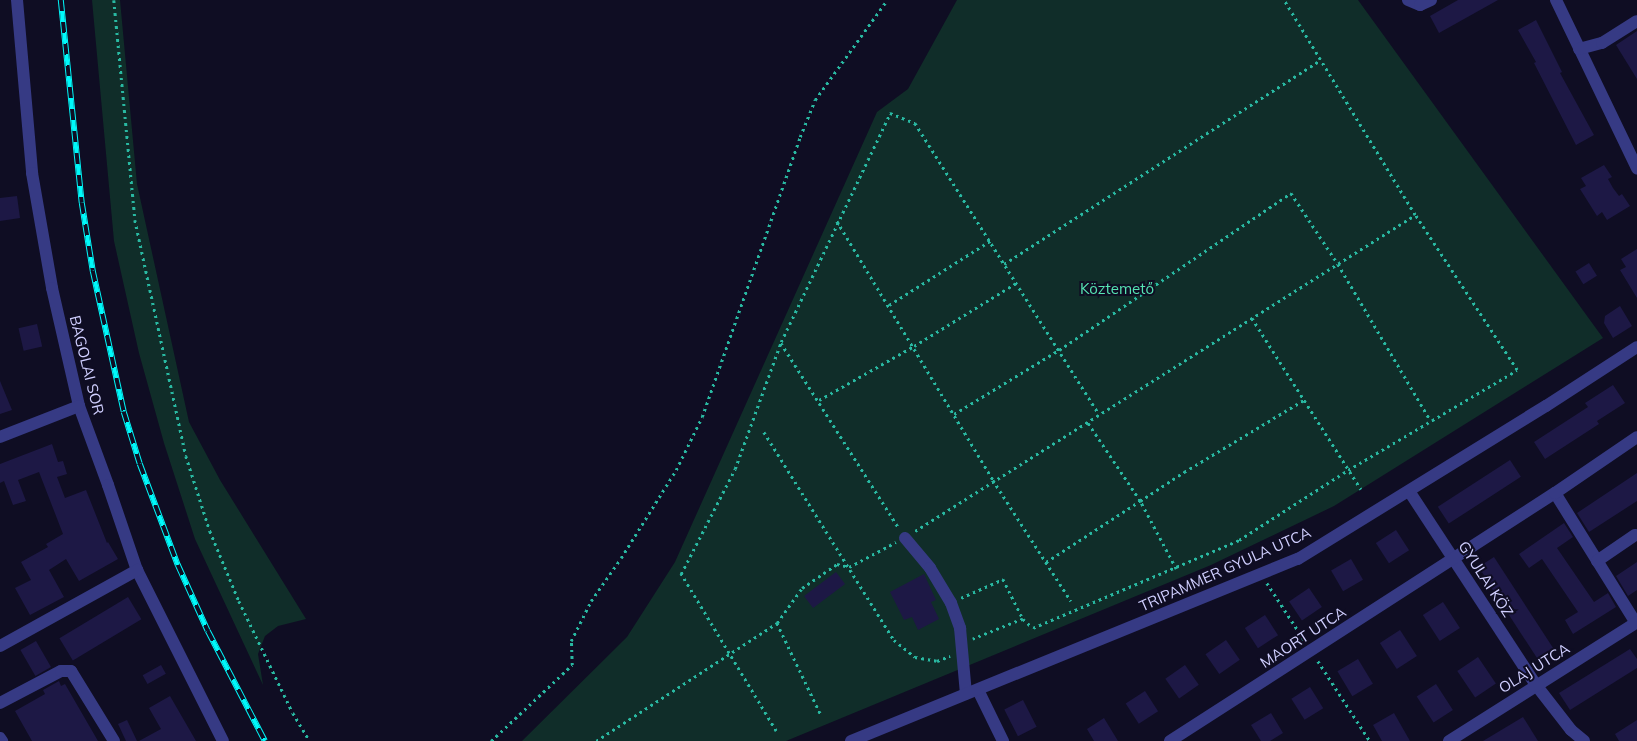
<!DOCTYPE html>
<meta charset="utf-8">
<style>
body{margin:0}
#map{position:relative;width:1637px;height:741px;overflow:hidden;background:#0f0d23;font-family:Mulish,sans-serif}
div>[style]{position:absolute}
.green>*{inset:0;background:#102d29}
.building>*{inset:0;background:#1d1845;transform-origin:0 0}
.path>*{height:2.5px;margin-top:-1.25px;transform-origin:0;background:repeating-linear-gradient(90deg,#29b9a2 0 2.5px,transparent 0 6.5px)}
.minor>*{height:12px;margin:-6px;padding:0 6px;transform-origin:6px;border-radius:6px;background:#363a84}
.rail>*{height:5.5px;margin-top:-2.75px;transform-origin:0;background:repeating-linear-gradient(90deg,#0f0d23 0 11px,#00f9fa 0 22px);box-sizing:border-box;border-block:1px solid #00f9fa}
span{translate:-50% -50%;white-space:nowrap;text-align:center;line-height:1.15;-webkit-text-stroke:4px #0f0d23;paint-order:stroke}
.park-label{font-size:15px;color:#56e4b3}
.street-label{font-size:15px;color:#d0cfff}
</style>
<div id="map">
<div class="green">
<div style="clip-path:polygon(92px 0,120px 0,137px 184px,189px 422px,220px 480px,306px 619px,278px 626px,265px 636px,258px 654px,263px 685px,195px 539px,164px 443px,139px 353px,114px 241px)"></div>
<div style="clip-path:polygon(957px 0,1358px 0,1603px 338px,1334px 506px,1211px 565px,786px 741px,522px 741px,627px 637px,675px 562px,877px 112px,908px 89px)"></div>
</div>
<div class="building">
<div style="clip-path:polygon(1458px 0,1498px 0,1439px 33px,1430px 16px)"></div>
<div style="clip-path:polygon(1536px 20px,1562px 72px,1560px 73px,1594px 135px,1576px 145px,1534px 63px,1536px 62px,1518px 30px)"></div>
<div style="clip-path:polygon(1637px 31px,1637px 79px,1616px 45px)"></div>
<div style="clip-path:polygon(1604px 165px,1612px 177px,1608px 179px,1613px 188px,1619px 196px,1622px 194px,1630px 206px,1607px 220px,1602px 212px,1597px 216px,1580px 189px,1586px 186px,1581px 178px)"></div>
<div style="clip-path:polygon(17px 196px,20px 218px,0 221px,0 198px)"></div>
<div style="clip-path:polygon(1637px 249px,1637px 298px,1620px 270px,1626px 267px,1621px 259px)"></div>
<div style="left:1589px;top:263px;width:15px;height:16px;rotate:58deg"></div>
<div style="clip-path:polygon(1620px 306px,1632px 326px,1613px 338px,1604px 323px,1605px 316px)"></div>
<div style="left:37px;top:324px;width:23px;height:19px;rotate:77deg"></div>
<div style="clip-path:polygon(0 381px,12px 410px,0 414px)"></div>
<div style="clip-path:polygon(1613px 385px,1625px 403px,1597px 421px,1599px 424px,1545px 459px,1534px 442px,1588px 407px,1585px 403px)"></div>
<div style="clip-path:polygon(52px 444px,58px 462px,63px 461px,67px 474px,57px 477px,65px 498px,86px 490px,107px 543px,108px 542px,118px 559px,79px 581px,66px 559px,49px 570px,64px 597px,30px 615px,15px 588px,31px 580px,21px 562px,48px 547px,46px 544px,63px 534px,39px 472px,18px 480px,26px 501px,13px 505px,4px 481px,0 483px,0 464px)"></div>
<div style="left:1510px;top:460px;width:20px;height:86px;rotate:57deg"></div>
<div style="clip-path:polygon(1637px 473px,1637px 501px,1589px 532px,1577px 513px)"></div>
<div style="clip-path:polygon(1564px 523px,1573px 537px,1557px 548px,1594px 602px,1608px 593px,1616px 607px,1573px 634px,1565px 620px,1578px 612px,1542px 559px,1529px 568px,1519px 554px)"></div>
<div style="left:1396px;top:530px;width:24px;height:24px;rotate:57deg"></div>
<div style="left:1494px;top:557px;width:113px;height:19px;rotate:57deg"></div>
<div style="left:1351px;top:559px;width:24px;height:23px;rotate:60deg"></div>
<div style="clip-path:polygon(1637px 562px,1637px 590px,1628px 596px,1616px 576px)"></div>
<div style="left:836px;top:572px;width:15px;height:40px;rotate:53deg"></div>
<div style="clip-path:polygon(924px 574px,936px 600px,931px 602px,939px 619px,918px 630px,912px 617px,904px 620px,890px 592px)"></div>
<div style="left:1309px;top:588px;width:23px;height:24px;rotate:56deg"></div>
<div style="left:128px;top:597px;width:26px;height:80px;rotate:59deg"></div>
<div style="left:1443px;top:602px;width:31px;height:24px;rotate:57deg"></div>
<div style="left:1265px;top:615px;width:24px;height:24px;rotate:57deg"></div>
<div style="left:1400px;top:630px;width:31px;height:24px;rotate:57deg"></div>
<div style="left:1226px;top:640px;width:24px;height:25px;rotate:55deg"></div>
<div style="left:36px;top:641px;width:30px;height:18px;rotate:60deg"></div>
<div style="clip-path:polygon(1630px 649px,1637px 659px,1637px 668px,1570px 710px,1559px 693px)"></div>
<div style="left:1478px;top:657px;width:32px;height:25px;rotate:56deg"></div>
<div style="left:1358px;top:659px;width:29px;height:24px;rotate:59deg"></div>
<div style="left:161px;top:665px;width:10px;height:21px;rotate:61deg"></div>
<div style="left:1185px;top:665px;width:24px;height:24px;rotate:55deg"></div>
<div style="clip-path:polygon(59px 681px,61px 686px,65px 684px,98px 741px,32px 741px,15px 711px,45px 694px,43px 690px)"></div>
<div style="left:1436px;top:684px;width:31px;height:23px;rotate:57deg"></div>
<div style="left:1310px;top:687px;width:25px;height:22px;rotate:58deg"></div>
<div style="left:1145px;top:691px;width:24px;height:23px;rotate:57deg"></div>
<div style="clip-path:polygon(170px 696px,196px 741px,139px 741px,161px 729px,149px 708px)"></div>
<div style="left:1023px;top:700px;width:30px;height:21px;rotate:63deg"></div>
<div style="clip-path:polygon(1271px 713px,1283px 733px,1270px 741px,1261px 741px,1251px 725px)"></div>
<div style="clip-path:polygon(1394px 713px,1410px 741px,1382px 741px,1373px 725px)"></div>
<div style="clip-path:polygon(1523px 717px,1538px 741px,1483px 741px)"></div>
<div style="clip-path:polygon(1104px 718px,1118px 741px,1094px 741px,1087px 729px)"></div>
<div style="clip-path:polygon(127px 720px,137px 741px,126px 741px,118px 724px)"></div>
<div style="clip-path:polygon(1637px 720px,1637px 741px,1619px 741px,1615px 734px)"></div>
</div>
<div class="path">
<div style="left:114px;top:0;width:221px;rotate:84.5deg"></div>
<div style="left:135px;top:220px;width:241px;rotate:77.8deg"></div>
<div style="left:186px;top:456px;width:79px;rotate:72.3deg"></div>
<div style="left:210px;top:531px;width:76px;rotate:67.5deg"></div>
<div style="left:239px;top:601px;width:124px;rotate:64.3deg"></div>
<div style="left:293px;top:713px;width:33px;rotate:59deg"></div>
<div style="left:837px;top:221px;width:302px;rotate:58.9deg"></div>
<div style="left:993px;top:480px;width:144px;rotate:57.2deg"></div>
<div style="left:1004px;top:264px;width:376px;rotate:-32.8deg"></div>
<div style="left:889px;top:305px;width:120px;rotate:-32.4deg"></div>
<div style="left:1252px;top:318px;width:203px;rotate:57.5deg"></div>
<div style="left:781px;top:343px;width:219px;rotate:57.5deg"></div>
<div style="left:819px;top:400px;width:109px;rotate:-29.6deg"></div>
<div style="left:914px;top:346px;width:120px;rotate:-31.7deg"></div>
<div style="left:954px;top:414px;width:123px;rotate:-31.4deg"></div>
<div style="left:1059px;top:350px;width:280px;rotate:-34.1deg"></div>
<div style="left:1291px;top:193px;width:85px;rotate:56.5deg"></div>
<div style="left:1338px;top:264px;width:182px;rotate:59.4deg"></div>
<div style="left:764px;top:432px;width:245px;rotate:58deg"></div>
<div style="left:894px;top:640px;width:27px;rotate:39deg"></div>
<div style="left:915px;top:657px;width:22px;rotate:10deg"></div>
<div style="left:937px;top:661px;width:14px;rotate:-21deg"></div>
<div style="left:915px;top:531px;width:591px;rotate:-32.29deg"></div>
<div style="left:1046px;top:562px;width:112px;rotate:-33deg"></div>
<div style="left:1140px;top:501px;width:95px;rotate:-123.9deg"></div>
<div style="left:1176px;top:569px;width:77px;rotate:-117.9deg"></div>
<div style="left:1140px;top:501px;width:53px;rotate:-33.4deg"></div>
<div style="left:1184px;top:472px;width:140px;rotate:-31deg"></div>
<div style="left:1267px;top:583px;width:69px;rotate:56.8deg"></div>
<div style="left:961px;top:598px;width:46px;rotate:-24.3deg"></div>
<div style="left:1003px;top:579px;width:45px;rotate:63.4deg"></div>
<div style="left:1023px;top:619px;width:54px;rotate:158.2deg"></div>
<div style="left:1023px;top:619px;width:13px;rotate:42deg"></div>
<div style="left:1033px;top:628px;width:224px;rotate:-23.1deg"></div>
<div style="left:1239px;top:540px;width:130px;rotate:-32.7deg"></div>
<div style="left:1348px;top:470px;width:196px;rotate:-30.6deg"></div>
<div style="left:1517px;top:370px;width:186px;rotate:-123.3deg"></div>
<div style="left:1415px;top:215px;width:252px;rotate:-121.4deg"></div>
<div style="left:777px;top:623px;width:102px;rotate:64.4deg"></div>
<div style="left:1318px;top:661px;width:95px;rotate:57deg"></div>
<div style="left:776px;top:731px;width:184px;rotate:-121.2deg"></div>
<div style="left:681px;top:574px;width:118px;rotate:-62.8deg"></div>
<div style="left:735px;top:469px;width:135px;rotate:-70.1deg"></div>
<div style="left:781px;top:342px;width:254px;rotate:-64.5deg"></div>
<div style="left:890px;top:113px;width:27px;rotate:22deg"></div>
<div style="left:915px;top:123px;width:344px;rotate:57.7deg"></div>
<div style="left:491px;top:741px;width:111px;rotate:-43.2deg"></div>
<div style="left:572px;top:665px;width:24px;rotate:-92deg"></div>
<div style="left:571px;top:641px;width:45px;rotate:-63.4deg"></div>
<div style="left:591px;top:601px;width:52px;rotate:-55.1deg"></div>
<div style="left:621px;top:558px;width:104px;rotate:-58deg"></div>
<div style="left:676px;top:470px;width:59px;rotate:-63.9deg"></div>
<div style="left:702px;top:417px;width:297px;rotate:-70.7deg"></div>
<div style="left:800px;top:137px;width:40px;rotate:-68deg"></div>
<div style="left:815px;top:100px;width:123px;rotate:-54.2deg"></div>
<div style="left:596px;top:741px;width:216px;rotate:-33.1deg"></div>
<div style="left:777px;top:623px;width:43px;rotate:-54.5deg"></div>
<div style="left:802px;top:588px;width:42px;rotate:-34.4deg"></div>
<div style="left:837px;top:564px;width:12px;rotate:14deg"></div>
<div style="left:849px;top:567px;width:53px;rotate:-28deg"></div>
</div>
<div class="minor">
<div style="left:17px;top:0;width:174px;rotate:85deg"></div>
<div style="left:32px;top:173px;width:117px;rotate:80.1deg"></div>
<div style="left:52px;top:288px;width:121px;rotate:77.1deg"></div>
<div style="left:79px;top:406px;width:84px;rotate:69.8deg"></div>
<div style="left:108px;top:485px;width:90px;rotate:71.2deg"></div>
<div style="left:137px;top:570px;width:191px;rotate:63.3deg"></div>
<div style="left:1408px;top:0;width:13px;rotate:23deg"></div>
<div style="left:1420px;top:5px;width:12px;rotate:-24deg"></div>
<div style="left:1556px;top:0;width:187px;rotate:64.3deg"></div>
<div style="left:1579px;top:49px;width:24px;rotate:-15deg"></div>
<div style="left:1602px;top:43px;width:41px;rotate:-32.2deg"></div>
<div style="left:0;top:437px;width:85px;rotate:-21.4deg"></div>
<div style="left:1409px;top:491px;width:232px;rotate:56.8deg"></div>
<div style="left:1536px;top:685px;width:57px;rotate:52.1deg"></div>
<div style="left:1571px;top:730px;width:17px;rotate:40deg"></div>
<div style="left:1555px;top:493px;width:153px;rotate:58.1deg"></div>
<div style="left:905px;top:538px;width:39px;rotate:50deg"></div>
<div style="left:930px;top:568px;width:41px;rotate:59deg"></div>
<div style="left:951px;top:603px;width:27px;rotate:70deg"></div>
<div style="left:960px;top:628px;width:66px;rotate:84.8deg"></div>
<div style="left:1597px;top:561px;width:46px;rotate:-34.4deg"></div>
<div style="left:0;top:646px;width:157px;rotate:-29deg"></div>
<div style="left:978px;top:690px;width:57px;rotate:63.9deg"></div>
<div style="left:0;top:703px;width:69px;rotate:-27.7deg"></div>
<div style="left:61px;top:671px;width:10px"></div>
<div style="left:71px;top:671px;width:82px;rotate:58.4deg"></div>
<div style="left:0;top:738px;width:4px;rotate:56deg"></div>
<div style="left:851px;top:741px;width:483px;rotate:-22.2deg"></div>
<div style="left:1298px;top:559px;width:291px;rotate:-31.7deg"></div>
<div style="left:1546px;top:406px;width:108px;rotate:-33deg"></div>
<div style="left:1170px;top:741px;width:458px;rotate:-32.8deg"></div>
<div style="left:1555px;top:493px;width:99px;rotate:-34.3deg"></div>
<div style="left:1449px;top:741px;width:222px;rotate:-32.3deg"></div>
</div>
<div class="rail">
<div style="left:61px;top:0;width:204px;rotate:84.1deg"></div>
<div style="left:82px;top:203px;width:69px;rotate:80.8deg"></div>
<div style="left:93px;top:271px;width:144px;rotate:77.6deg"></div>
<div style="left:124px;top:412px;width:54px;rotate:72.9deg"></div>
<div style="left:140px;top:464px;width:108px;rotate:69.4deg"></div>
<div style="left:178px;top:565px;width:72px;rotate:65.6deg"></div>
<div style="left:208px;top:631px;width:124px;rotate:62.6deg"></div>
</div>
<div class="park-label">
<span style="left:1117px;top:289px">Köztemető</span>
</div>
<div class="street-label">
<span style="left:87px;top:365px;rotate:76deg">BAGOLAI SOR</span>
<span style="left:1225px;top:569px;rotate:-24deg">TRIPAMMER GYULA UTCA</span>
<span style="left:1486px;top:579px;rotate:57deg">GYULAI KÖZ</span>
<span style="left:1303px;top:637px;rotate:-33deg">MAORT UTCA</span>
<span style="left:1534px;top:668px;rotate:-32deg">OLAJ UTCA</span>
</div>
</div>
